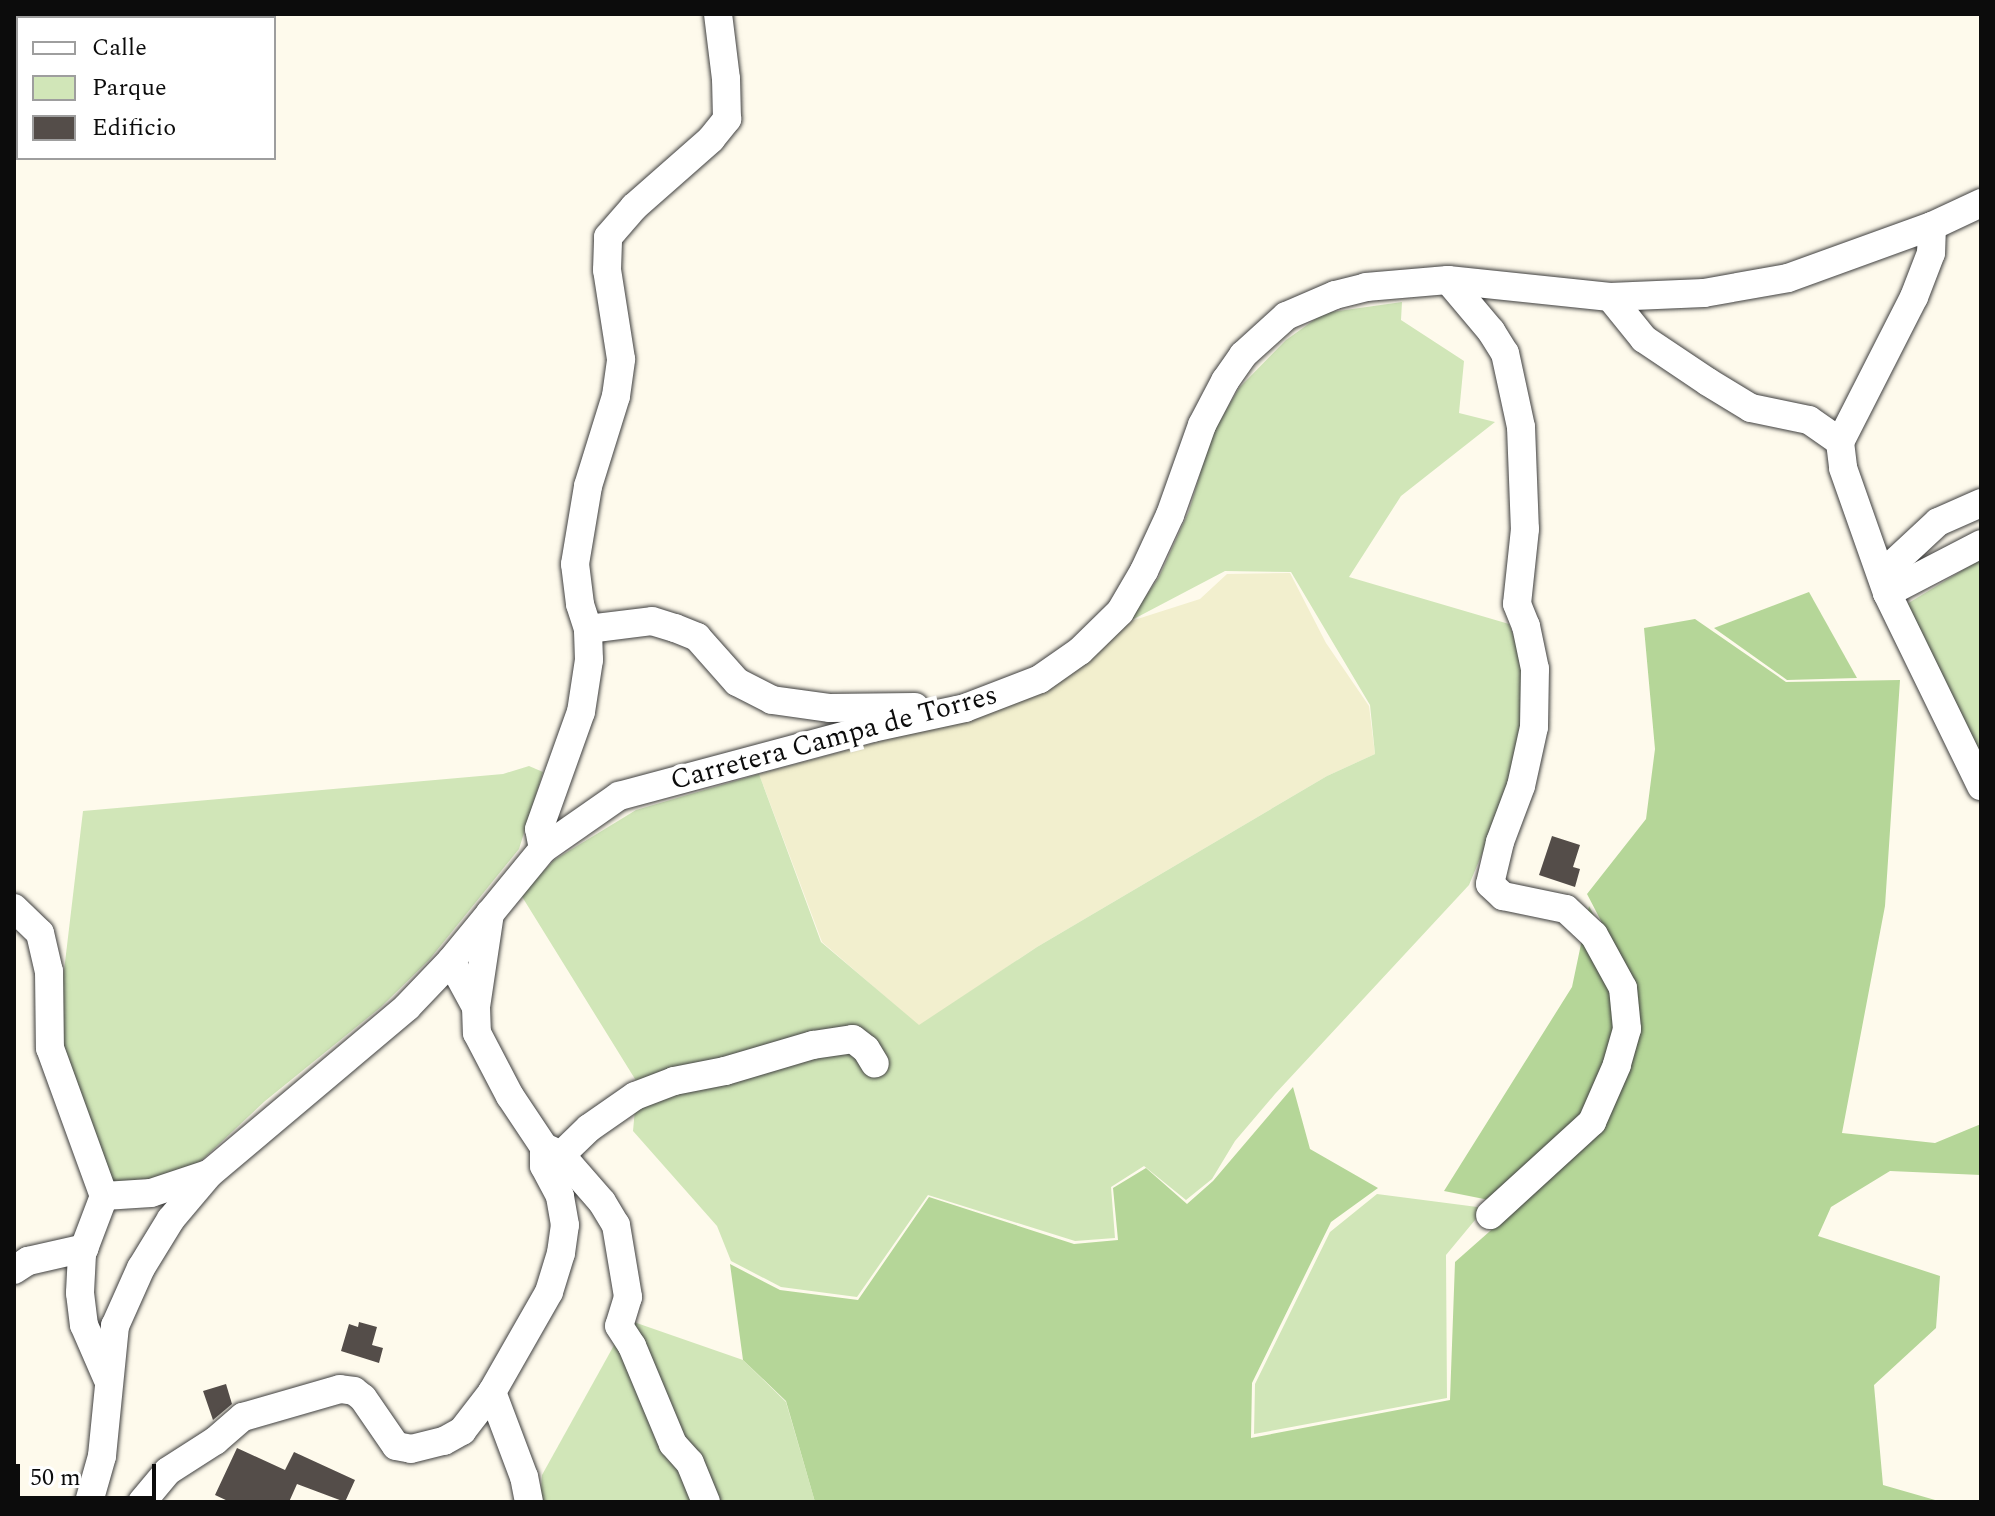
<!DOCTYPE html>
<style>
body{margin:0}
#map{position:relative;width:1995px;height:1516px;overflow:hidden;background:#fefaec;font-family:Spectral,serif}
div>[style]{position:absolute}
.farmland>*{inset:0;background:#f2efce}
.green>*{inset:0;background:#d1e6b8}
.forest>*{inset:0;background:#b5d698}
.building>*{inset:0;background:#544d49}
.roads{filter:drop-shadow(0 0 2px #3f3f3f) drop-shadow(0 0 2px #3f3f3f)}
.minor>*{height:28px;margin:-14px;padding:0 14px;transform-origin:14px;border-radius:14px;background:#fff}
span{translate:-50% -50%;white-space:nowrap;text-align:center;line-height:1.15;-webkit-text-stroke:8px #fff;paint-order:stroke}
.street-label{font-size:28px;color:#0c0c0c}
.frame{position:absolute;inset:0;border:16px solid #0c0c0c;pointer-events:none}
.legend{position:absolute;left:16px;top:16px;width:260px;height:144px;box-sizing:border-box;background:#fff;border:2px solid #9e9e9e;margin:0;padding:10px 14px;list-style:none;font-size:24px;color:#0c0c0c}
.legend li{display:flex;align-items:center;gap:16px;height:40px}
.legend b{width:40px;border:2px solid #9e9e9e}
.scale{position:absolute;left:16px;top:1464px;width:140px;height:36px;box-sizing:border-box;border:4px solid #0c0c0c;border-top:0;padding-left:10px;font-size:24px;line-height:28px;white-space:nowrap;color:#0c0c0c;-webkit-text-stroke:6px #fff;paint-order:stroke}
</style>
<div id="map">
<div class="farmland">
<div style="clip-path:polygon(1290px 573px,1326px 643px,1369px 706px,1375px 754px,1327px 776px,1037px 947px,919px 1026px,822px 942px,759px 774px,959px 720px,1128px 622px,1200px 599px,1227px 574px)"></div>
</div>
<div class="green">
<div style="clip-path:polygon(1402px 302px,1401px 320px,1464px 361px,1459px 413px,1495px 422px,1401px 496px,1349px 577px,1509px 624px,1530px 678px,1524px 753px,1469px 885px,1275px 1094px,1235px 1141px,1212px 1179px,1186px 1200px,1144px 1166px,1111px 1187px,1115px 1238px,1075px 1241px,928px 1195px,857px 1297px,781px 1287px,731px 1261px,717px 1226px,633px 1131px,635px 1109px,648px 1100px,521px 895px,554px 860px,636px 810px,759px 774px,821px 942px,919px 1025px,1037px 947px,1327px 776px,1375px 754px,1370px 705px,1291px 572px,1225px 571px,1128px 622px,1159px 577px,1189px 511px,1212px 434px,1239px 388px,1286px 340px,1324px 313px)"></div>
<div style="clip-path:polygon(1981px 559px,1981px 766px,1902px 607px)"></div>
<div style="clip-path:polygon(529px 766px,543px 772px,519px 849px,429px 960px,381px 1007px,265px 1101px,187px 1174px,128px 1190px,108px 1179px,62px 1051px,61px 996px,83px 811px,503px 774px)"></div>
<div style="clip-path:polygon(1377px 1194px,1485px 1208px,1446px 1255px,1447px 1398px,1254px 1434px,1255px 1384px,1330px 1232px)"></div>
<div style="clip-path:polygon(628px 1320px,743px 1360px,786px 1402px,815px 1502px,540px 1502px,542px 1475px)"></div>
</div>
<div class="forest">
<div style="clip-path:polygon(1809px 592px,1857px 678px,1787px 680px,1714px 628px)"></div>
<div style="clip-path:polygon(1695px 619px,1786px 682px,1900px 680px,1885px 906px,1842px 1133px,1935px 1143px,1981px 1124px,1981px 1175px,1890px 1171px,1831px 1207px,1818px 1236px,1940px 1276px,1936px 1328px,1874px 1385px,1883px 1485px,1942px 1502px,815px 1502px,786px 1401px,743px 1360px,730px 1264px,780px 1290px,858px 1300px,929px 1197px,1074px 1244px,1118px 1240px,1113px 1188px,1146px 1168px,1187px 1204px,1213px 1181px,1293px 1087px,1310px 1149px,1378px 1188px,1331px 1222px,1252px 1383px,1251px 1438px,1450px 1400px,1455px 1262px,1593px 1140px,1631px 1056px,1635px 986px,1587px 894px,1646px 819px,1655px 749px,1644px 628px)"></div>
<div style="clip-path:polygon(1589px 906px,1632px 987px,1591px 1138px,1489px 1200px,1444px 1191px,1572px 987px)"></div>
</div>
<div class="building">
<div style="clip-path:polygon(1552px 836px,1580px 845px,1573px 867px,1580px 869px,1575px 887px,1539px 875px)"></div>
<div style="clip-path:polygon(359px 1322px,377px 1327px,372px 1345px,383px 1348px,379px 1363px,341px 1351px,349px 1324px,358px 1327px)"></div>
<div style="clip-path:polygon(226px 1384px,232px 1404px,213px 1420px,203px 1391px)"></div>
<div style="clip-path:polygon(237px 1448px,285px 1470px,294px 1452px,355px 1480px,345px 1502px,297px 1484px,289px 1502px,230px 1502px,215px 1495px)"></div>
</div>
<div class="roads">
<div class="minor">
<div style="left:1932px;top:226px;width:27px;rotate:92deg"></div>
<div style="left:1931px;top:253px;width:47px;rotate:111.1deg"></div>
<div style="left:1914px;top:297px;width:163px;rotate:117deg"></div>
<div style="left:1840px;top:442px;width:26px;rotate:83deg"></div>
<div style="left:1843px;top:468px;width:133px;rotate:70.6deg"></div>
<div style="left:1887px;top:593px;width:215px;rotate:64deg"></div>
<div style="left:1448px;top:280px;width:67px;rotate:49.9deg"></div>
<div style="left:1491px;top:331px;width:26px;rotate:58deg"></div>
<div style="left:1505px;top:353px;width:76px;rotate:77.8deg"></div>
<div style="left:1521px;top:427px;width:102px;rotate:87.8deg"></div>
<div style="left:1525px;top:529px;width:75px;rotate:96.1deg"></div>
<div style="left:1517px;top:604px;width:24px;rotate:68deg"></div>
<div style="left:1526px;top:626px;width:44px;rotate:78.2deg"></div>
<div style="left:1535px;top:669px;width:58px;rotate:91deg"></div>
<div style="left:1534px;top:727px;width:60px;rotate:102.4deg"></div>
<div style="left:1521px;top:786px;width:60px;rotate:110.6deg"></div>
<div style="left:1500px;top:842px;width:43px;rotate:103.4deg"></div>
<div style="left:1490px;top:884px;width:18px;rotate:43deg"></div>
<div style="left:1503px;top:896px;width:64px;rotate:11.7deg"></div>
<div style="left:1566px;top:909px;width:38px;rotate:43deg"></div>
<div style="left:1594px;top:935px;width:60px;rotate:61.3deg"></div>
<div style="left:1623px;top:988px;width:41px;rotate:84.4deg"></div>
<div style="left:1627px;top:1029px;width:37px;rotate:106deg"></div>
<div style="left:1617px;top:1065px;width:62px;rotate:113.7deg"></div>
<div style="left:1592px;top:1122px;width:138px;rotate:137.6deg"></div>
<div style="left:1610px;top:297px;width:54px;rotate:51deg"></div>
<div style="left:1644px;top:339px;width:77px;rotate:33.9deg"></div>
<div style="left:1708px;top:382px;width:50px;rotate:31.2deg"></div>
<div style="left:1751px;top:408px;width:59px;rotate:11.7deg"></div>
<div style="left:1809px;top:420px;width:38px;rotate:35deg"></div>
<div style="left:1882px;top:574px;width:76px;rotate:-42.9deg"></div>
<div style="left:1938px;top:522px;width:47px;rotate:-23.8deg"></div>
<div style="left:1887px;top:593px;width:106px;rotate:-27.5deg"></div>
<div style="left:588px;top:629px;width:64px;rotate:-7.1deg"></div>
<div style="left:652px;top:621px;width:24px;rotate:17deg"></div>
<div style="left:675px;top:628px;width:24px;rotate:22deg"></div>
<div style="left:697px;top:637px;width:60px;rotate:48.4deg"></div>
<div style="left:737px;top:682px;width:39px;rotate:27deg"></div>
<div style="left:772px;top:700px;width:59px;rotate:7.9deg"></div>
<div style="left:830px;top:708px;width:85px;rotate:-0.7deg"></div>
<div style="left:543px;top:849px;width:20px;rotate:-101deg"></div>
<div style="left:539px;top:829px;width:124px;rotate:-70.3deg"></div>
<div style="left:581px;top:712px;width:53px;rotate:-81.3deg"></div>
<div style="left:589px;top:660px;width:31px;rotate:-92deg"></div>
<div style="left:588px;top:629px;width:26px;rotate:-108deg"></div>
<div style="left:580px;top:604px;width:40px;rotate:-97.1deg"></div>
<div style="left:575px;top:564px;width:79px;rotate:-80.5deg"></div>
<div style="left:588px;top:486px;width:94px;rotate:-72.7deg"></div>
<div style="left:616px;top:396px;width:37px;rotate:-82deg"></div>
<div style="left:621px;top:359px;width:90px;rotate:-98.9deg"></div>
<div style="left:607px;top:270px;width:33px;rotate:-88deg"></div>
<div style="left:608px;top:237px;width:40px;rotate:-49deg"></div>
<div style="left:634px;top:207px;width:103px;rotate:-41.4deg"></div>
<div style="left:711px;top:139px;width:26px;rotate:-51deg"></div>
<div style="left:727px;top:119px;width:40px;rotate:-91.4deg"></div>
<div style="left:726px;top:79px;width:65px;rotate:-97deg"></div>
<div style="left:14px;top:908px;width:36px;rotate:44deg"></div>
<div style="left:40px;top:933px;width:39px;rotate:77deg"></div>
<div style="left:49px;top:971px;width:77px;rotate:89.3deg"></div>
<div style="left:50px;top:1048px;width:158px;rotate:70deg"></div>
<div style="left:104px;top:1196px;width:47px;rotate:-3.7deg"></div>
<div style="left:151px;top:1193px;width:60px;rotate:-18.4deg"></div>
<div style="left:451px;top:961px;width:52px;rotate:61.5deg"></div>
<div style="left:476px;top:1007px;width:26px;rotate:88deg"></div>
<div style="left:477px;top:1033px;width:71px;rotate:62.4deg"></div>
<div style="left:510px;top:1096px;width:61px;rotate:56.3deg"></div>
<div style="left:476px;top:1007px;width:95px;rotate:-81.5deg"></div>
<div style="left:544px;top:1147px;width:19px;rotate:25deg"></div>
<div style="left:561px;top:1155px;width:62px;rotate:48.9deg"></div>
<div style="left:602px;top:1202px;width:27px;rotate:59deg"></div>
<div style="left:616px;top:1225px;width:73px;rotate:80.5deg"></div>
<div style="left:628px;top:1297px;width:30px;rotate:107deg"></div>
<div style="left:619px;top:1326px;width:24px;rotate:57deg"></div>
<div style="left:632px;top:1346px;width:106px;rotate:67.3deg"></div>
<div style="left:673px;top:1444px;width:25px;rotate:48deg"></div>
<div style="left:690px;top:1463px;width:42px;rotate:67.7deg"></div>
<div style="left:561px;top:1155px;width:39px;rotate:-44deg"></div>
<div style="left:589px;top:1128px;width:56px;rotate:-34.8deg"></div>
<div style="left:635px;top:1096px;width:42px;rotate:-21deg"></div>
<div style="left:674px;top:1081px;width:52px;rotate:-11.1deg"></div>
<div style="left:725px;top:1071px;width:92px;rotate:-16.5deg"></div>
<div style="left:813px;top:1045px;width:40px;rotate:-8.5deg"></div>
<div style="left:853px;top:1039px;width:16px;rotate:38deg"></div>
<div style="left:866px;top:1049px;width:17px;rotate:59deg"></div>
<div style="left:104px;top:1196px;width:62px;rotate:110.8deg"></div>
<div style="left:82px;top:1254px;width:39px;rotate:93deg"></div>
<div style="left:80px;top:1293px;width:32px;rotate:83deg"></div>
<div style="left:84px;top:1325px;width:58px;rotate:66.5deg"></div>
<div style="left:14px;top:1270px;width:17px;rotate:-33deg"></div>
<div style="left:28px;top:1261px;width:58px;rotate:-12.8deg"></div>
<div style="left:89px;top:1502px;width:48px;rotate:-74.2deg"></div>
<div style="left:102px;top:1456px;width:131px;rotate:-84.3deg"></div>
<div style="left:115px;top:1326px;width:64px;rotate:-65.9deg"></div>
<div style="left:141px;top:1268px;width:57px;rotate:-58.5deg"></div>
<div style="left:171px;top:1219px;width:59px;rotate:-49.8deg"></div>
<div style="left:209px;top:1174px;width:259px;rotate:-40.1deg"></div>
<div style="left:407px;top:1007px;width:64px;rotate:-46.3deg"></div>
<div style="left:451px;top:961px;width:145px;rotate:-50.6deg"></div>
<div style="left:543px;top:849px;width:93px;rotate:-34.9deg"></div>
<div style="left:619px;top:796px;width:262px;rotate:-15deg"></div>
<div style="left:872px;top:728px;width:95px;rotate:-12.1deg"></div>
<div style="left:965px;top:708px;width:80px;rotate:-21.1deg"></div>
<div style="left:1040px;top:679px;width:49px;rotate:-35deg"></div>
<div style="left:1080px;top:651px;width:56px;rotate:-44.3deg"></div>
<div style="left:1120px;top:612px;width:48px;rotate:-59.7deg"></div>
<div style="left:1144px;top:571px;width:62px;rotate:-65.1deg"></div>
<div style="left:1170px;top:515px;width:96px;rotate:-70.4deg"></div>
<div style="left:1202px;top:425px;width:50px;rotate:-62.4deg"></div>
<div style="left:1225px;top:381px;width:32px;rotate:-55deg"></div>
<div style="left:1243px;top:355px;width:58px;rotate:-42.2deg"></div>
<div style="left:1286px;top:316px;width:53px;rotate:-23.2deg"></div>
<div style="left:1335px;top:295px;width:32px;rotate:-14deg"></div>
<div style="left:1366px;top:287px;width:82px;rotate:-4.9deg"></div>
<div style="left:1448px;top:280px;width:163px;rotate:6deg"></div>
<div style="left:1610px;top:297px;width:94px;rotate:-2.4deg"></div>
<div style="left:1704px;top:293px;width:85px;rotate:-10.1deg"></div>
<div style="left:1788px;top:278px;width:153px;rotate:-19.9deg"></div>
<div style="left:1932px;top:226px;width:54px;rotate:-25.1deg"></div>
<div style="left:142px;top:1502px;width:40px;rotate:-50deg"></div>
<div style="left:168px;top:1471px;width:56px;rotate:-32.6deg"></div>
<div style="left:215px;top:1441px;width:37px;rotate:-41deg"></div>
<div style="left:243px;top:1417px;width:101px;rotate:-16.1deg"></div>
<div style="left:340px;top:1389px;width:14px;rotate:8deg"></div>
<div style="left:354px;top:1391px;width:11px;rotate:38deg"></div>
<div style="left:363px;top:1398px;width:58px;rotate:55.5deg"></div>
<div style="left:396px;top:1446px;width:15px;rotate:11deg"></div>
<div style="left:411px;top:1449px;width:34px;rotate:-14deg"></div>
<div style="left:444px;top:1441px;width:21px;rotate:-29deg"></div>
<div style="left:462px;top:1431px;width:49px;rotate:-52.4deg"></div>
<div style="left:529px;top:1502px;width:25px;rotate:-101deg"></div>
<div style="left:524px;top:1477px;width:91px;rotate:-110.6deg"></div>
<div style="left:492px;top:1392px;width:115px;rotate:-60.3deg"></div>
<div style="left:549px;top:1292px;width:41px;rotate:-72.9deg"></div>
<div style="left:561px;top:1253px;width:28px;rotate:-82deg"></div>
<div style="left:565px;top:1225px;width:29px;rotate:-100deg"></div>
<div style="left:560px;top:1196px;width:34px;rotate:-118deg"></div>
<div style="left:544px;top:1166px;width:19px;rotate:-90deg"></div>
</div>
</div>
<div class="street-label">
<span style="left:834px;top:738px;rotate:-15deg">Carretera Campa de Torres</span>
</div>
<div class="frame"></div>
<ul class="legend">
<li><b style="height:10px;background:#fff"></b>Calle</li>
<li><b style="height:22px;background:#d1e6b8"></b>Parque</li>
<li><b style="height:22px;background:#544d49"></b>Edificio</li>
</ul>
<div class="scale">50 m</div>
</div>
